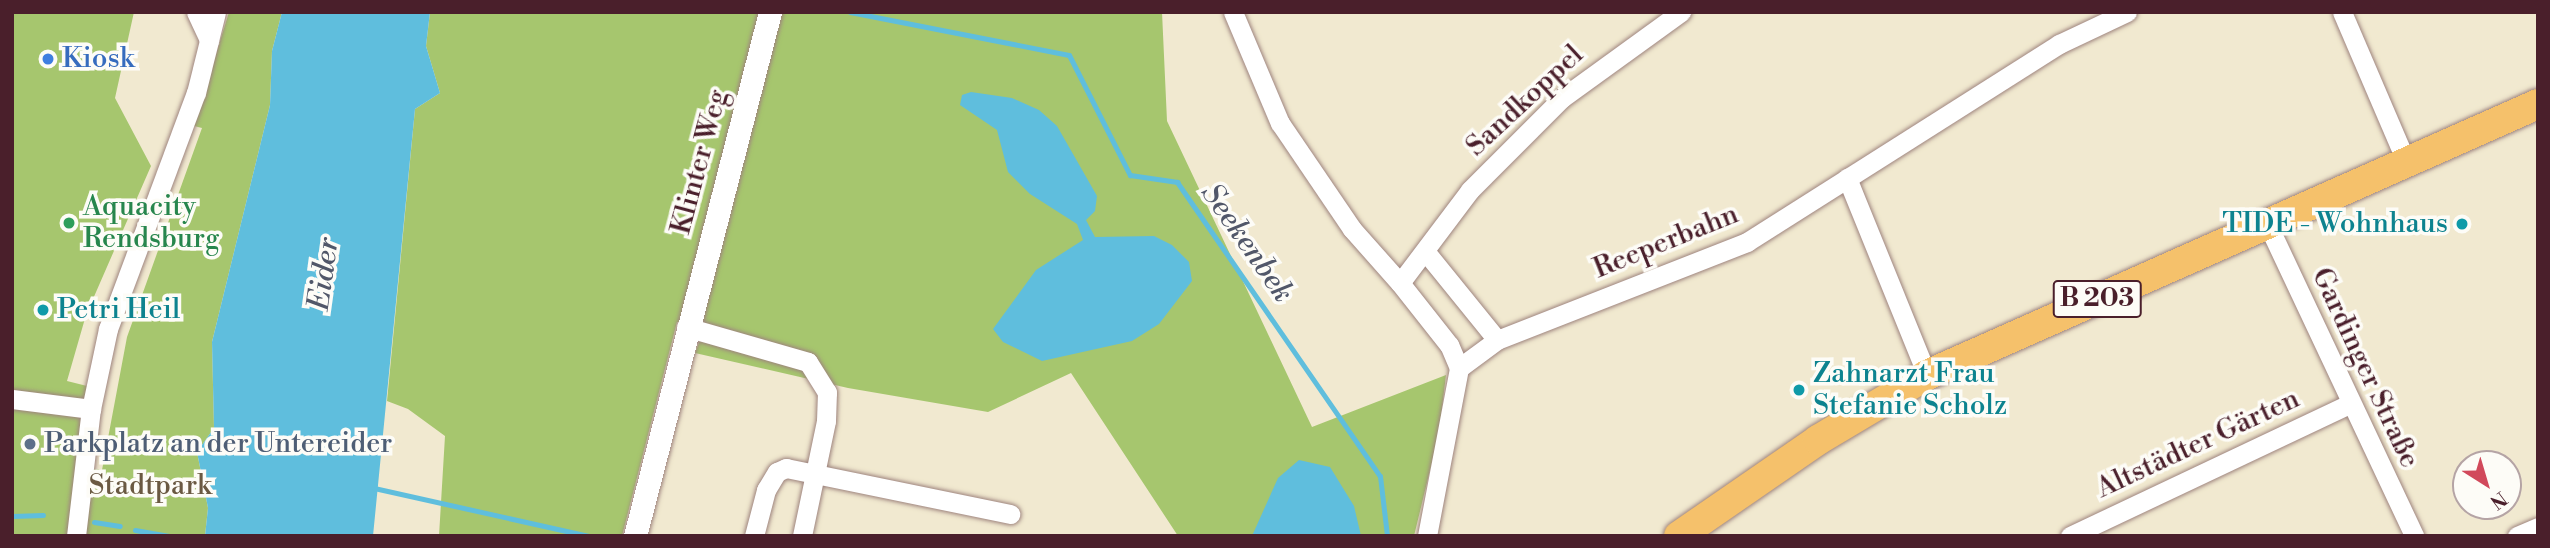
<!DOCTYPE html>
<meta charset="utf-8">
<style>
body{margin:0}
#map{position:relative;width:2550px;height:548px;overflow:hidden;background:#f1e9d0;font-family:"Libre Bodoni",serif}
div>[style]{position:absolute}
.green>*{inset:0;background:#a6c66e}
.water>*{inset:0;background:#5fbedd}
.stream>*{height:5px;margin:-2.5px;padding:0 2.5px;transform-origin:2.5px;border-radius:2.5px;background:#5fbedd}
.roads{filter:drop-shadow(0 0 2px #9e847e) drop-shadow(0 0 2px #9e847e)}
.minor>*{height:19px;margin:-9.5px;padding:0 9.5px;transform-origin:9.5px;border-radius:9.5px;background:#fff}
.tertiary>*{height:23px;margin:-11.5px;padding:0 11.5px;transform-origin:11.5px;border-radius:11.5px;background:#fff}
.primary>*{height:30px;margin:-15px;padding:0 15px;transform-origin:15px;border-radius:15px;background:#f5c16b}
.dots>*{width:19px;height:19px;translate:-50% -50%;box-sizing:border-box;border:4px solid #fdfcf7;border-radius:50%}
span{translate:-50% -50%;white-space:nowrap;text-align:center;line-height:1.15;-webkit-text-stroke:7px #fdfcf7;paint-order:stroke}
.shield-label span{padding:2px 5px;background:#fdfcf7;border:2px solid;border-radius:5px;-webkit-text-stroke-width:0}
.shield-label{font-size:26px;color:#4a1f2b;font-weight:700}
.shop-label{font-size:28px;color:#366cbe}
.left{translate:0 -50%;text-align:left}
.street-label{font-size:28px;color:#4a1f2b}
.leisure-label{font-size:28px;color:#27864d}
.culture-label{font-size:28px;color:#0d838f}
.right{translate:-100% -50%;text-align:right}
.service-label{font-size:28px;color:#4e5e75}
.park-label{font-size:28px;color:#6a5942}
.water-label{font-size:30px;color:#515769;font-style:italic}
.frame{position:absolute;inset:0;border:14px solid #4a1f2b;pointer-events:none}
.north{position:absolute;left:2452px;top:450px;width:70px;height:70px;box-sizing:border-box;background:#fdfcf7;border:2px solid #b5a4a5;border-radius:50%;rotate:143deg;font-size:19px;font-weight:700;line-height:28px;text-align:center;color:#4a1f2b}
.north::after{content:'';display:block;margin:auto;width:24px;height:32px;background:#d1495b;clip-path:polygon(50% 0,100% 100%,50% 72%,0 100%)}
</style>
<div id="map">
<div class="green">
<div style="clip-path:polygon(12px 12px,134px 12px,115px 98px,151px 166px,86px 315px,67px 381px,87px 386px,77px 467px,102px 470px,127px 337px,202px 128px,194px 126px,229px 12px,282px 12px,272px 51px,270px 105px,212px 342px,214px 428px,197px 452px,208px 508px,205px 536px,12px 536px)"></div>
<div style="clip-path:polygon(430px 12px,1162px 12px,1167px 121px,1312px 427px,1446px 375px,1439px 433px,1414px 536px,1178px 536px,1071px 373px,988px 412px,848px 388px,695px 353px,706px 325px,677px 322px,622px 536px,439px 536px,445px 436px,408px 409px,387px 401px,415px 109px,440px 93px,426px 46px)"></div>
</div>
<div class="water">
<div style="clip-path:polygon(282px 12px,430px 12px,426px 46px,440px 93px,415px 109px,373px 536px,205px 536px,208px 508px,197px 452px,214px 428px,212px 342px,270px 105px,272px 51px)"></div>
<div style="clip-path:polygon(971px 92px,1012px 98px,1039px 110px,1057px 126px,1097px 196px,1095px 211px,1086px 220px,1095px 237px,1154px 236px,1172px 245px,1189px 262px,1192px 281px,1159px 324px,1132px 341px,1042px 361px,1003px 342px,993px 329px,1036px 270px,1083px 240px,1077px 224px,1030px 194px,1008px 172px,997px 130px,960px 105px,962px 95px)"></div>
<div style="clip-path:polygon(1299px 460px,1330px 467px,1354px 506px,1361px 536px,1252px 536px,1278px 478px)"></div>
</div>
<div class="stream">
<div style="left:850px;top:12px;width:223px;rotate:11.1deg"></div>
<div style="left:1069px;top:55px;width:135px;rotate:63.1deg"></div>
<div style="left:1130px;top:175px;width:48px;rotate:8.5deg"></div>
<div style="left:1177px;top:182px;width:357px;rotate:55.4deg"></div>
<div style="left:1380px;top:476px;width:60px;rotate:83.3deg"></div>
<div style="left:374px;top:488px;width:220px;rotate:12.6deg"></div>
<div style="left:12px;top:516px;width:31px;rotate:-2deg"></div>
<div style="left:94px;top:522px;width:26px;rotate:9deg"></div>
<div style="left:135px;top:530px;width:36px;rotate:10deg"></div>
</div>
<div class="roads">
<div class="minor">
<div style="left:196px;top:12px;width:31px;rotate:65deg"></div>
<div style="left:1233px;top:12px;width:121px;rotate:67.1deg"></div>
<div style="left:1280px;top:123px;width:128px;rotate:55.8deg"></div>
<div style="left:1352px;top:229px;width:72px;rotate:48.4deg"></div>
<div style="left:2342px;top:12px;width:162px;rotate:66.8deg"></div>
<div style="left:1847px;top:178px;width:213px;rotate:67.9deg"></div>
<div style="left:2267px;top:223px;width:346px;rotate:64.8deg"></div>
<div style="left:1425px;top:251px;width:114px;rotate:51deg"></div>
<div style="left:686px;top:327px;width:127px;rotate:16deg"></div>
<div style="left:808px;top:362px;width:36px;rotate:58deg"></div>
<div style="left:827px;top:392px;width:29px;rotate:92deg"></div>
<div style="left:826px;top:421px;width:117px;rotate:101.8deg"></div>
<div style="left:1459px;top:368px;width:47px;rotate:-36.4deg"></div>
<div style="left:1497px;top:340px;width:269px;rotate:-21.4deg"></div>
<div style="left:1747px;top:242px;width:370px;rotate:-32.4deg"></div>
<div style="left:2059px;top:44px;width:75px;rotate:-25.2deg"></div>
<div style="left:12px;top:399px;width:80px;rotate:7.2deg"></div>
<div style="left:76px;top:536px;width:128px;rotate:-83.3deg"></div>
<div style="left:91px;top:409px;width:82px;rotate:-78deg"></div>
<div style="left:108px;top:329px;width:252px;rotate:-69.6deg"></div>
<div style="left:196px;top:93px;width:83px;rotate:-76.1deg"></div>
<div style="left:754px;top:536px;width:48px;rotate:-75.4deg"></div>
<div style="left:766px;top:490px;width:21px;rotate:-59deg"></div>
<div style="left:777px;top:472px;width:10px;rotate:-24deg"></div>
<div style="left:786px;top:468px;width:229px;rotate:11.6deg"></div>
<div style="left:1427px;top:536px;width:171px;rotate:-79.2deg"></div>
<div style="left:1459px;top:368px;width:25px;rotate:-113deg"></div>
<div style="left:1449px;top:345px;width:79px;rotate:-128.3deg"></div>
<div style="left:1400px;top:283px;width:116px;rotate:-53deg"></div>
<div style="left:1470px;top:190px;width:130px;rotate:-45deg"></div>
<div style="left:1562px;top:98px;width:147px;rotate:-35.9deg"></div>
<div style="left:2070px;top:536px;width:309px;rotate:-25.3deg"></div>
<div style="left:2517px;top:536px;width:23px;rotate:-23deg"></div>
</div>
<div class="tertiary">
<div style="left:635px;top:536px;width:541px;rotate:-75.55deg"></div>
</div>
<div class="primary">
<div style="left:1679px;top:536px;width:169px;rotate:-34.6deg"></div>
<div style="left:1818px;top:440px;width:127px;rotate:-30.8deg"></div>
<div style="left:1927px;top:375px;width:668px;rotate:-23.92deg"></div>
</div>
</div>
<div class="dots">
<div style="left:48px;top:59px;background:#3f7fe0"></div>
<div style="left:69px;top:223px;background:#2e9e5b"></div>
<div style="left:2462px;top:224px;background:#0f9aa8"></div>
<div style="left:43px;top:310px;background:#0f9aa8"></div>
<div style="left:1799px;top:390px;background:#0f9aa8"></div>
<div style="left:30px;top:444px;background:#5c6f8a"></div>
</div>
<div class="shield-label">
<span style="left:2097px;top:299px">B 203</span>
</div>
<div class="shop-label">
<span class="left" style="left:62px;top:59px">Kiosk</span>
</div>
<div class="street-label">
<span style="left:1525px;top:101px;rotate:-43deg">Sandkoppel</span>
<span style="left:700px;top:162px;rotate:-75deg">Klinter Weg</span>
<span style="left:1666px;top:242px;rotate:-22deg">Reeperbahn</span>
<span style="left:2365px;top:368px;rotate:65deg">Gardinger Straße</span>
<span style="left:2198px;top:444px;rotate:-25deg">Altstädter Gärten</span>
</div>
<div class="leisure-label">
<span class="left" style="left:83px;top:223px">Aquacity<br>Rendsburg</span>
</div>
<div class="culture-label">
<span class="right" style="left:2448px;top:224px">TIDE - Wohnhaus</span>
<span class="left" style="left:57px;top:310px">Petri Heil</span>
<span class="left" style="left:1813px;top:390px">Zahnarzt Frau<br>Stefanie Scholz</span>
</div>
<div class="service-label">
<span class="left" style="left:44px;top:444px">Parkplatz an der Untereider</span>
</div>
<div class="park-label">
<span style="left:150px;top:486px">Stadtpark</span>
</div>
<div class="water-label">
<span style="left:1247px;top:243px;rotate:55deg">Seekenbek</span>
<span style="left:324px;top:274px;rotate:-82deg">Eider</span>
</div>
<div class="frame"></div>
<div class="north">N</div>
</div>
